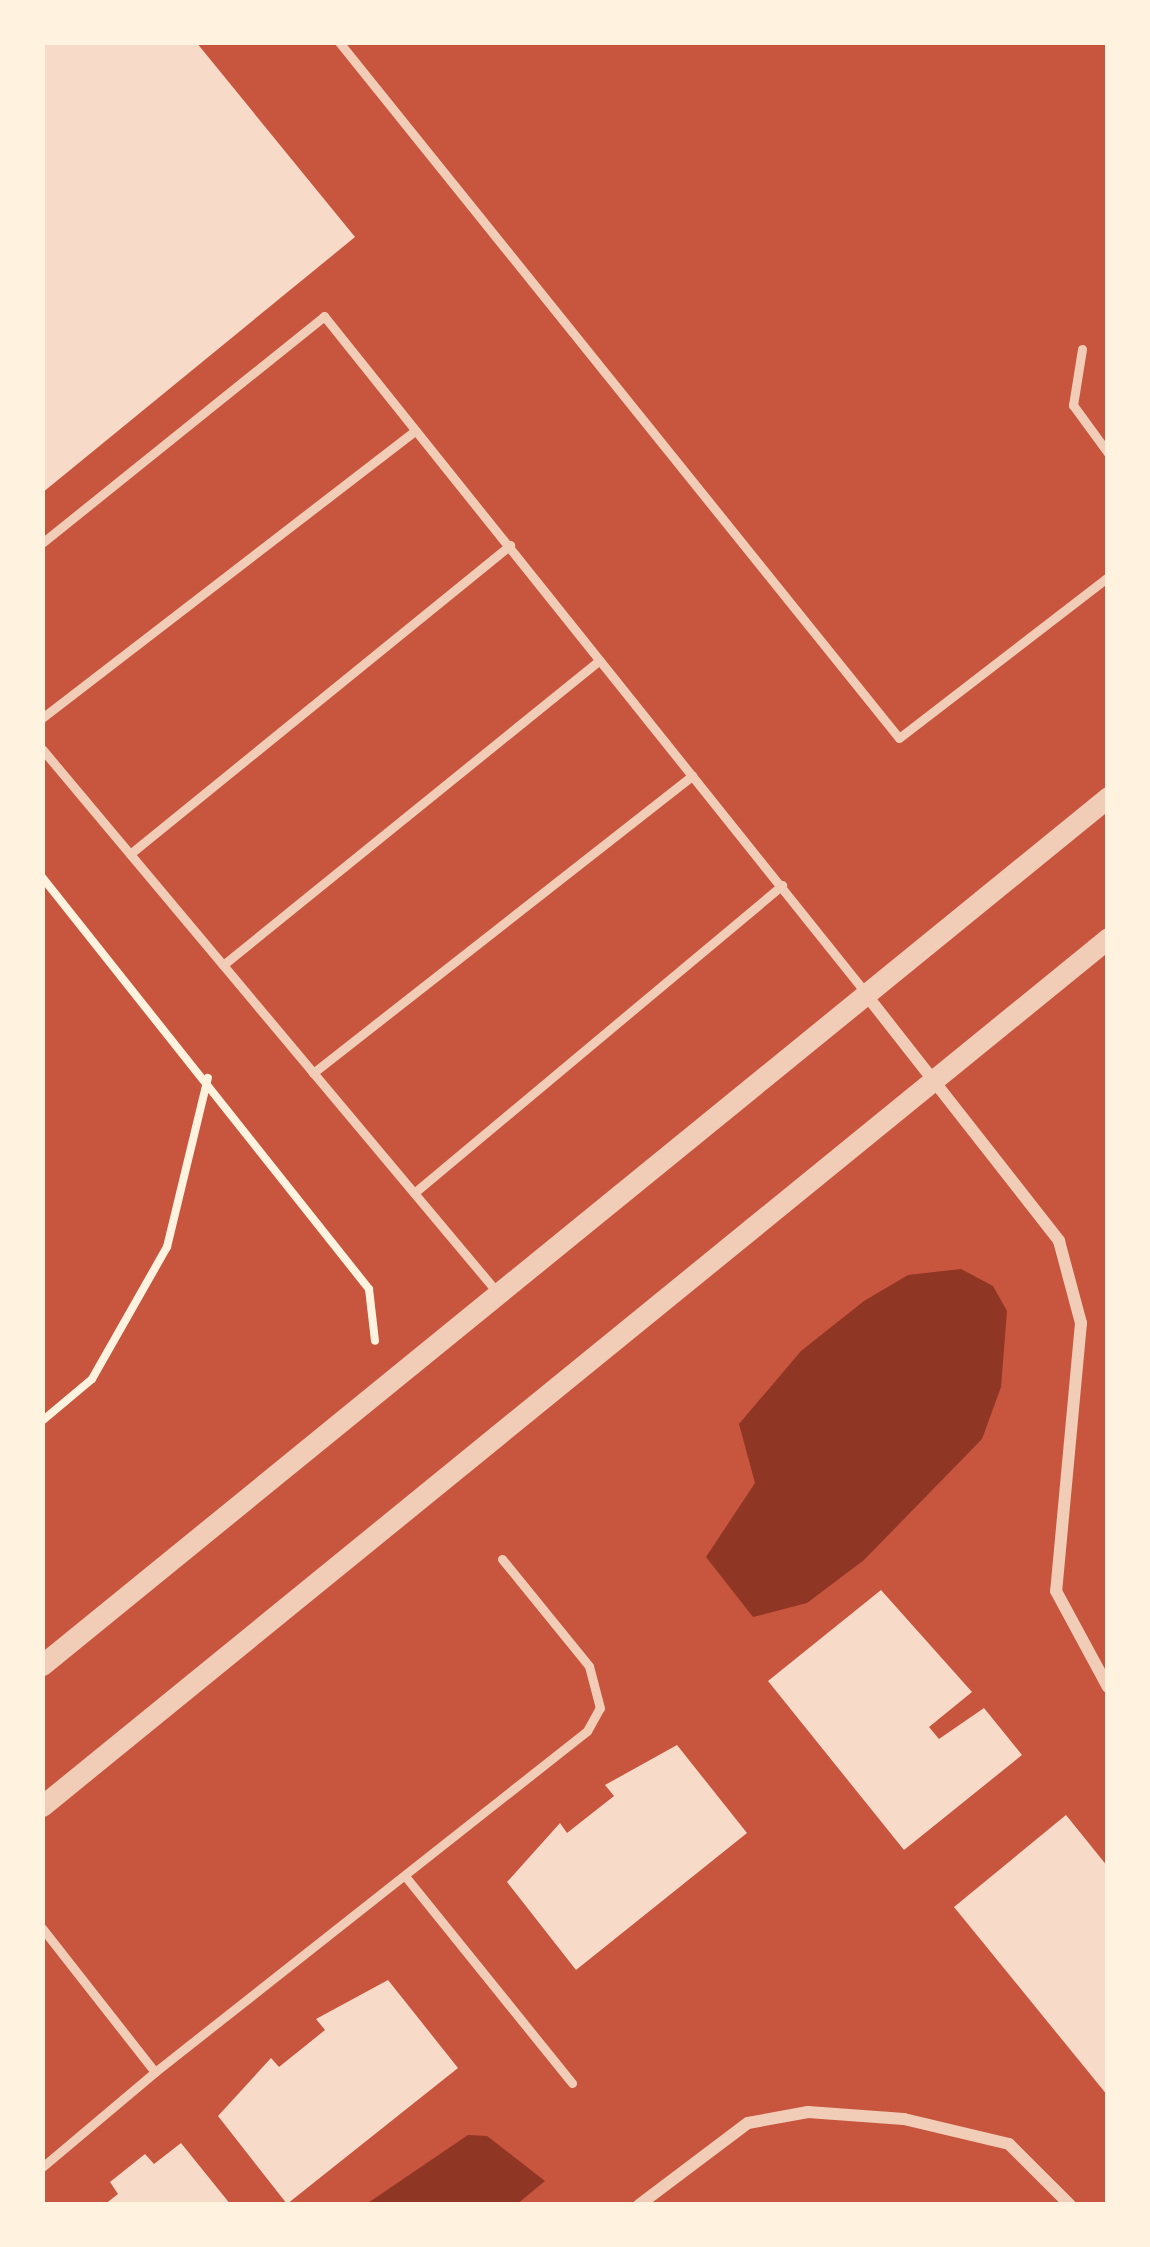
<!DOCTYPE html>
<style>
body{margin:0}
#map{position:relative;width:1150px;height:2247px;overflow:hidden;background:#c8553d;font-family:Overpass,sans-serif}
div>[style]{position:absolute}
.water>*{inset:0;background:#8f3625}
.building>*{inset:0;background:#f7dbc8}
.path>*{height:8px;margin:-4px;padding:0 4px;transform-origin:4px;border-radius:4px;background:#fff3e0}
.service>*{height:9px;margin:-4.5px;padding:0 4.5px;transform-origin:4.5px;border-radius:4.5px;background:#f1ccb7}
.minor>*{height:12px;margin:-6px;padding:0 6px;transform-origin:6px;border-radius:6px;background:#f1ccb7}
.tertiary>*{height:21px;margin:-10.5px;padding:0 10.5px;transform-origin:10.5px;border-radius:10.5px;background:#f1ccb7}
span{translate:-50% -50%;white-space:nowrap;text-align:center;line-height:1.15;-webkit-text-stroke:10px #fff3e0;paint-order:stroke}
.frame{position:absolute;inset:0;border:45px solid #fff3e0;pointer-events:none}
</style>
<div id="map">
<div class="water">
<div style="clip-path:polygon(961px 1269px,993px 1286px,1007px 1311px,1001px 1387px,982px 1439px,864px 1560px,807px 1603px,753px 1617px,706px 1557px,755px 1483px,739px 1424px,801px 1351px,864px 1301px,908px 1275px)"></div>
<div style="clip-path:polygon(468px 2135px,487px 2136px,545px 2181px,516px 2205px,365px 2205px)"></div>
</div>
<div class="building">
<div style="clip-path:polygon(42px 42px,196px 42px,355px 237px,42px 493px)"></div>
<div style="clip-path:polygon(881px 1590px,972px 1692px,929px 1727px,939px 1739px,984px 1708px,1022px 1755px,904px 1850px,768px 1681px)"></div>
<div style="clip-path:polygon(677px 1745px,747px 1833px,576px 1970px,507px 1882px,560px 1823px,567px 1833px,614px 1796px,605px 1785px)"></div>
<div style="clip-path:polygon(1066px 1815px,1108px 1867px,1108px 2096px,954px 1907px)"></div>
<div style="clip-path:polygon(388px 1980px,458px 2068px,287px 2204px,218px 2116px,271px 2058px,279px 2067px,325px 2030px,316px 2019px)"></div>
<div style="clip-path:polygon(181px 2143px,231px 2205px,104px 2205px,118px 2194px,110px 2182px,145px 2154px,154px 2164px)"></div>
</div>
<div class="path">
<div style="left:42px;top:877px;width:526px;rotate:51.56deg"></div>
<div style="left:369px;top:1289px;width:52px;rotate:83.4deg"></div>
<div style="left:42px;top:1421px;width:65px;rotate:-40deg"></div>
<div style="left:92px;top:1379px;width:152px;rotate:-60.4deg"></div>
<div style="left:167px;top:1247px;width:174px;rotate:-76.4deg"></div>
</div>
<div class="service">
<div style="left:339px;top:42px;width:893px;rotate:51.18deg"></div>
<div style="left:899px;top:738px;width:264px;rotate:-37.6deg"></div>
<div style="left:1082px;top:349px;width:57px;rotate:99.1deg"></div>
<div style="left:1073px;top:405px;width:59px;rotate:53.9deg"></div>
<div style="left:42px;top:543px;width:362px;rotate:-38.8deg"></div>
<div style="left:324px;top:316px;width:866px;rotate:51.33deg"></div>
<div style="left:42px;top:718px;width:471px;rotate:-37.6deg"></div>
<div style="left:42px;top:749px;width:708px;rotate:50.04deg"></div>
<div style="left:130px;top:854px;width:490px;rotate:-39.1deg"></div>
<div style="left:223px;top:965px;width:484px;rotate:-39deg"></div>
<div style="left:313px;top:1073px;width:482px;rotate:-38.1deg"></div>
<div style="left:414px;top:1193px;width:480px;rotate:-39.9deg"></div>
<div style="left:405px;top:1876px;width:266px;rotate:51.1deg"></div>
<div style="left:42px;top:1928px;width:183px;rotate:51.9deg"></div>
<div style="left:155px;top:2072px;width:148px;rotate:139.9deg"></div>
<div style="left:155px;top:2072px;width:550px;rotate:-38.29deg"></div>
<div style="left:587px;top:1731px;width:26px;rotate:-61deg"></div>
<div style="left:600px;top:1708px;width:43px;rotate:-104.7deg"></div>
<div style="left:589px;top:1666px;width:138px;rotate:-129.1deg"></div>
</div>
<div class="minor">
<div style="left:868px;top:997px;width:310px;rotate:51.9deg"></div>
<div style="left:1059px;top:1241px;width:85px;rotate:75deg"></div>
<div style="left:1081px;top:1323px;width:269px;rotate:95.3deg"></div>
<div style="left:1056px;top:1591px;width:109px;rotate:61.6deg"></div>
<div style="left:639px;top:2205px;width:136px;rotate:-37deg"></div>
<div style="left:748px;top:2123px;width:61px;rotate:-10.4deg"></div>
<div style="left:808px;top:2112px;width:96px;rotate:4.2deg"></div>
<div style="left:904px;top:2119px;width:108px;rotate:13.4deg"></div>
<div style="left:1009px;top:2144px;width:86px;rotate:45deg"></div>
</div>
<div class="tertiary">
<div style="left:42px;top:1665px;width:1375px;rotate:-39.15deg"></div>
<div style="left:42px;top:1806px;width:1375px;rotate:-39.15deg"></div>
</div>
<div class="frame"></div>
</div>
